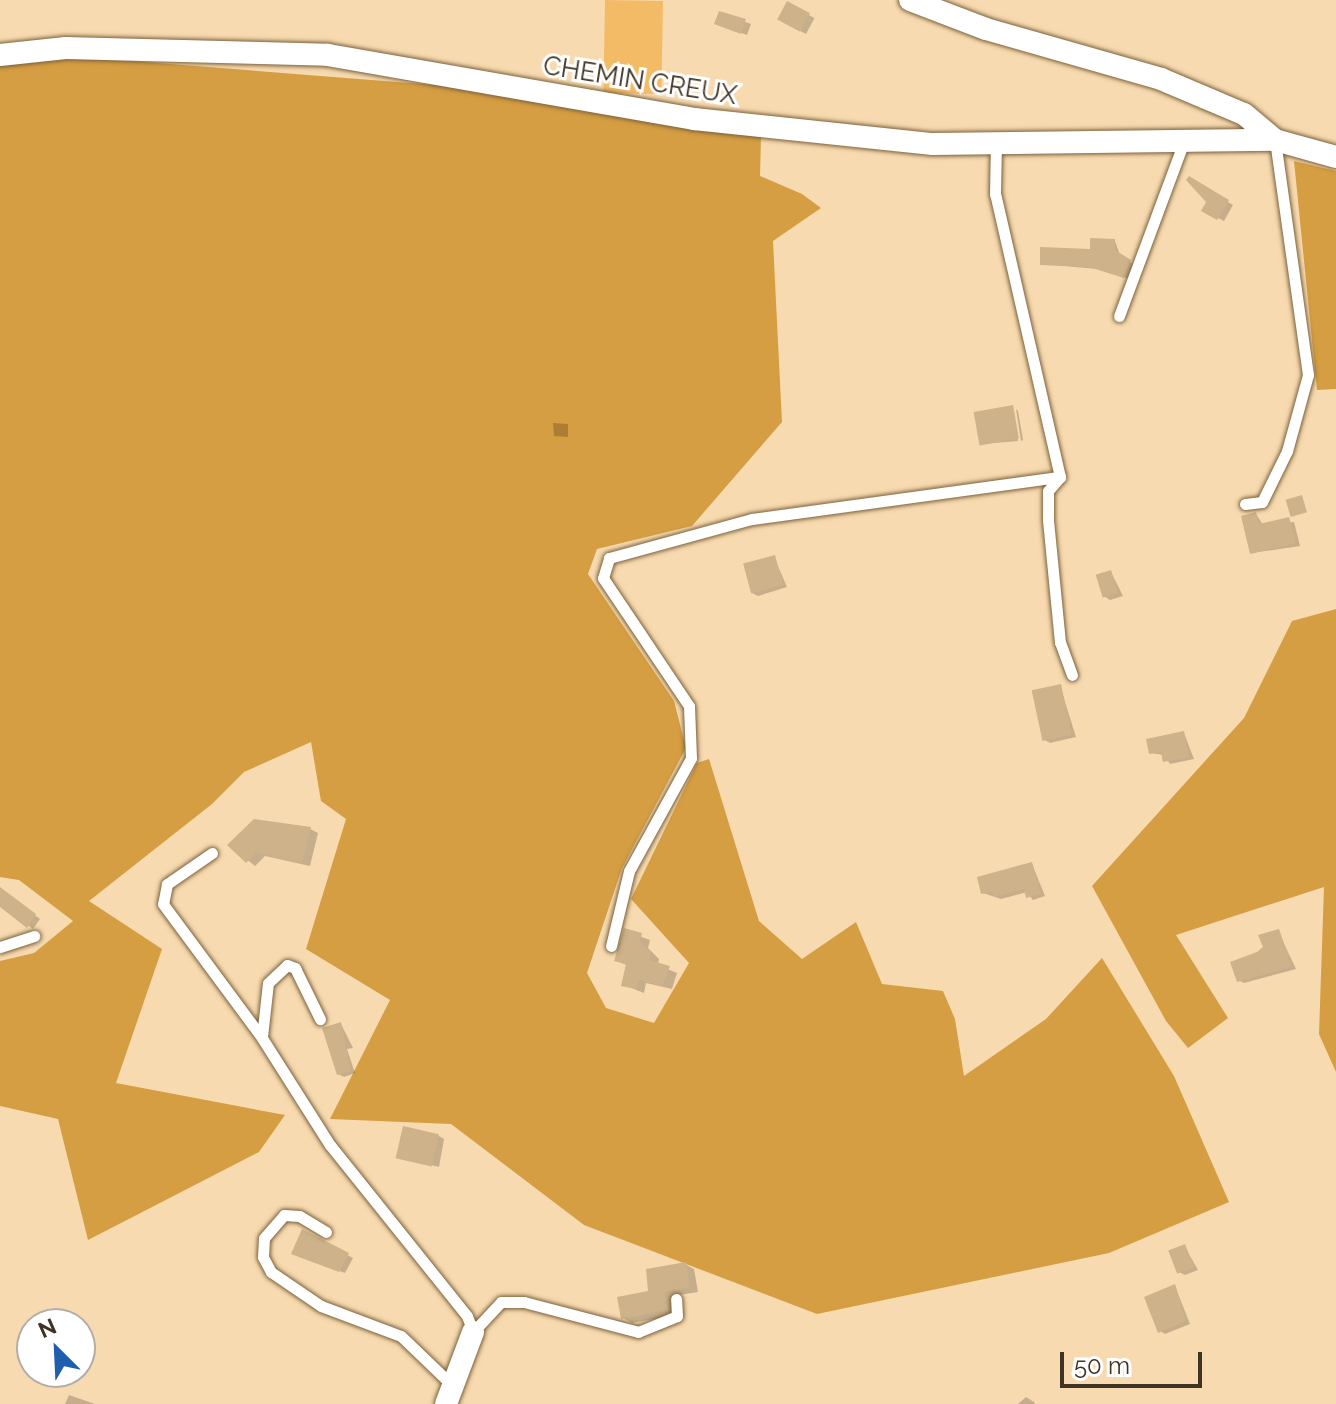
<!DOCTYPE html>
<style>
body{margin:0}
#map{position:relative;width:1336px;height:1404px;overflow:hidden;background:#f8dab0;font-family:Raleway,sans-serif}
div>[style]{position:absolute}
.green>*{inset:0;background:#f3bb65;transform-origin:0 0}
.forest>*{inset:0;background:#d69e42}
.shadow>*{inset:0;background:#0003;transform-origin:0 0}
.building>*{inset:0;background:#ceb289;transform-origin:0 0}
.roads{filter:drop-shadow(0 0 2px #7b613b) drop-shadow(0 0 2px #7b613b)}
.service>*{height:11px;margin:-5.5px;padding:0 5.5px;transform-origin:5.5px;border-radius:5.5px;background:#fff}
.minor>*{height:22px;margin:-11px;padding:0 11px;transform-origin:11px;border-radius:11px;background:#fff}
span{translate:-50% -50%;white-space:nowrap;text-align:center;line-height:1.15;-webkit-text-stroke:6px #fff;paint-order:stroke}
.street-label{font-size:26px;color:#3f3323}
.north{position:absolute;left:16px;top:1308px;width:80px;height:80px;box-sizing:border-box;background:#fff;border:2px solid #b2ada7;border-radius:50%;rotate:336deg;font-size:22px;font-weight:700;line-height:32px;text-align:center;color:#3f3323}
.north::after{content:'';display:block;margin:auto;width:28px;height:36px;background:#1f5eaf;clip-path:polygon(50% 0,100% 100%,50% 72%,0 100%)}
.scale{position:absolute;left:1060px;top:1352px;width:142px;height:36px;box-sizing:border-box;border:4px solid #3f3323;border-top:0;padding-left:10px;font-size:24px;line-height:28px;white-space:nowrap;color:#3f3323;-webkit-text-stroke:6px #fff;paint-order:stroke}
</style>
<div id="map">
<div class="green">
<div style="left:605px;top:0;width:58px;height:93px;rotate:1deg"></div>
</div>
<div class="forest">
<div style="clip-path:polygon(69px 56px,473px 88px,761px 137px,760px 176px,802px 194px,821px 208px,773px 241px,782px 422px,692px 526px,597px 549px,588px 574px,674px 701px,686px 748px,622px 868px,587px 973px,606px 1008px,654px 1023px,689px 963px,631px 899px,697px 763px,709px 759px,759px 921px,802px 959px,856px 922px,882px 984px,943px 991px,955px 1019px,964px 1076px,1046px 1019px,1102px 958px,1174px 1076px,1229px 1202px,1109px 1253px,817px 1314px,584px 1225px,451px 1124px,330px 1119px,390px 1000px,306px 949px,346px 819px,321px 801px,311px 742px,244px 772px,212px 804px,89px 901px,162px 949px,116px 1083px,285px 1115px,259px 1152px,88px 1240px,58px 1119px,0 1106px,0 961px,34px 953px,73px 921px,19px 880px,0 877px,0 65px)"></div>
<div style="clip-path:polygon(1294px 161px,1336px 171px,1336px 389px,1317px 390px)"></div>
<div style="clip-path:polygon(1336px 609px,1336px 1072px,1319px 1034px,1324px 887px,1176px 935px,1228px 1018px,1188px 1048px,1166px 1021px,1092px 886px,1244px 718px,1292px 621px)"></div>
</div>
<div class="shadow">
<div style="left:788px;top:4px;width:30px;height:18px;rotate:28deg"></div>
<div style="clip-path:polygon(720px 13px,751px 24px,747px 35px,722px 26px)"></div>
<div style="clip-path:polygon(1189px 179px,1233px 205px,1224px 221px,1209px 213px,1209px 201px)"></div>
<div style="clip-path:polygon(1115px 241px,1120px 255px,1135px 265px,1130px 279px,1097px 269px,1042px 264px)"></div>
<div style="clip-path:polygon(1013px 407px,1018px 441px,982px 444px,976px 414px)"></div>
<div style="clip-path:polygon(1016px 409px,1018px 411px,1023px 440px,1021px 441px)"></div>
<div style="clip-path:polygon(553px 423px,568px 424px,568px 437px,554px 436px)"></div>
<div style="clip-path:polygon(1256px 514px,1263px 525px,1294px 522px,1300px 546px,1252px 553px)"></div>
<div style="clip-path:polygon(774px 557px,787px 587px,758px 596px,752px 593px)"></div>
<div style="clip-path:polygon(1111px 572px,1123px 596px,1110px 600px,1104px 596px)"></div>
<div style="clip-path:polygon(1060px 686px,1076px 737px,1050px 743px,1045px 740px)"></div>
<div style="clip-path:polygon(1184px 733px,1194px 759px,1170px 764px,1164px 755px,1150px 753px)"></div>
<div style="clip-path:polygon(310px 829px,318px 833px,310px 866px,265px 856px,255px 866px,229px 845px)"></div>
<div style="clip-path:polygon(1032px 864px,1045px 896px,1033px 900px,1027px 892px,1001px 899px,983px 893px)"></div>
<div style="clip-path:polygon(9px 895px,40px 919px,33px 929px,0 905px,0 897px)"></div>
<div style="clip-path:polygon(625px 931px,650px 940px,648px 948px,659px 959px,658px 965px,677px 973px,672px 989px,646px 983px,644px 993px,624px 985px,628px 966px,616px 960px)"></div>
<div style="clip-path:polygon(1278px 931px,1296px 969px,1244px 983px,1238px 980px)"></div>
<div style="clip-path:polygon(341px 1024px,353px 1048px,347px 1049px,355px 1073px,344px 1077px,338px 1074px)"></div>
<div style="clip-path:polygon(439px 1136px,444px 1139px,439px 1167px,399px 1157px)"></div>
<div style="clip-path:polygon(303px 1232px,353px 1258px,345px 1273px,298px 1256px)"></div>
<div style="clip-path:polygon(1185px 1247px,1198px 1270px,1185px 1275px,1179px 1272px)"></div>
<div style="clip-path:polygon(685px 1264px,694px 1269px,698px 1292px,673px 1296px,676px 1315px,632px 1323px,623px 1318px)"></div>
<div style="clip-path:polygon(1175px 1286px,1190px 1324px,1165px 1334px,1160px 1331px)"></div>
<div style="clip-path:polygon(69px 1395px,95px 1404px,65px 1404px)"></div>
<div style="clip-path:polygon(1026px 1397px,1034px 1402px,1035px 1404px,1018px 1404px)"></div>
</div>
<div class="building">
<div style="left:787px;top:1px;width:26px;height:21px;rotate:28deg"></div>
<div style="clip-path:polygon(719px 11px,746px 19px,741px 34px,714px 24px)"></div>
<div style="clip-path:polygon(1189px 176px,1229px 200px,1217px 220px,1201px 211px,1206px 202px,1186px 180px)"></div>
<div style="clip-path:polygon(1090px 238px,1115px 239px,1115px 250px,1131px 260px,1124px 278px,1089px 267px,1040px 265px,1040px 247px,1090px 249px)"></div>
<div style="left:1013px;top:405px;width:34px;height:40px;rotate:80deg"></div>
<div style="left:1302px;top:495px;width:18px;height:17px;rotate:74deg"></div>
<div style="clip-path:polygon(1256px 512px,1259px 524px,1289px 517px,1296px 543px,1250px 554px,1241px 516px)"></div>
<div style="left:775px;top:555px;width:31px;height:33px;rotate:75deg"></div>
<div style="left:1111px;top:570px;width:24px;height:16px;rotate:73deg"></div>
<div style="left:1061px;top:684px;width:52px;height:30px;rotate:78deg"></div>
<div style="clip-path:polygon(1184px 731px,1189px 757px,1163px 762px,1161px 752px,1149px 754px,1146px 739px)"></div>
<div style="clip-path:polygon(254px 819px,311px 827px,302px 863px,256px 853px,246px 863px,227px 845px)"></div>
<div style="clip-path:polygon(1032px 862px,1041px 894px,1026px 898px,1024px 889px,994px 897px,992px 892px,981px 894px,977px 877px)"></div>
<div style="clip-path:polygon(0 887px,36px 914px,27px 928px,0 907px)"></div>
<div style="clip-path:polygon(624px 928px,642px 933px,640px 942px,651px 952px,649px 960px,670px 966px,663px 986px,638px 980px,636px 989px,621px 986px,626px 964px,614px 961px)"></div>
<div style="clip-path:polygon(1279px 929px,1292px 967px,1237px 982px,1230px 962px,1257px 952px,1263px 947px,1258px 935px)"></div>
<div style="clip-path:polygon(341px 1022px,351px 1071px,337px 1075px,322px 1028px)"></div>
<div style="left:403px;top:1126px;width:37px;height:33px;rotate:13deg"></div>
<div style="clip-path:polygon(302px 1229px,349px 1253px,339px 1272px,291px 1254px)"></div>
<div style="left:1185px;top:1244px;width:25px;height:18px;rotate:69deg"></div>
<div style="clip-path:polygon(686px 1262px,690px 1287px,665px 1292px,668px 1310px,621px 1319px,617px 1297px,648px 1291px,646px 1269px)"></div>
<div style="clip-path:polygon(1175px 1284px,1186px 1321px,1158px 1333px,1144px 1297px)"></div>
</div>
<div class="roads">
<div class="service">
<div style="left:1119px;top:316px;width:187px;rotate:-69.6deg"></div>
<div style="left:1060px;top:477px;width:18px;rotate:131deg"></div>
<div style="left:1048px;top:491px;width:29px;rotate:90deg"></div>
<div style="left:1048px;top:520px;width:123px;rotate:84.4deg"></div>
<div style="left:1060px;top:642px;width:35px;rotate:70deg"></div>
<div style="left:1245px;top:504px;width:17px;rotate:-7deg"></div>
<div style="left:1262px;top:502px;width:57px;rotate:-63.9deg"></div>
<div style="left:1287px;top:451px;width:79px;rotate:-74.6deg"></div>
<div style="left:1308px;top:375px;width:236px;rotate:-98deg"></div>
<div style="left:212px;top:853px;width:55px;rotate:145.4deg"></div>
<div style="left:167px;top:884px;width:20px;rotate:101deg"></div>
<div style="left:163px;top:904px;width:167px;rotate:53.5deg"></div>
<div style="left:262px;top:1038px;width:127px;rotate:57.6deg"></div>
<div style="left:330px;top:1145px;width:219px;rotate:51.3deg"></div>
<div style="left:467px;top:1316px;width:17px;rotate:69deg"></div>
<div style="left:611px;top:946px;width:77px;rotate:-76.5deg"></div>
<div style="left:629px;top:871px;width:129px;rotate:-61.2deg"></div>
<div style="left:691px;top:758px;width:52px;rotate:-92.2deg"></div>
<div style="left:689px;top:706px;width:154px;rotate:-123.9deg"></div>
<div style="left:603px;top:578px;width:21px;rotate:-73deg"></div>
<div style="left:609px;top:558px;width:148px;rotate:-15.3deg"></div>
<div style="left:752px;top:519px;width:311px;rotate:-7.8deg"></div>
<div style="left:1060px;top:477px;width:290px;rotate:-102.9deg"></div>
<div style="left:995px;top:194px;width:50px;rotate:-88.9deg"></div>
<div style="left:0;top:947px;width:36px;rotate:-18deg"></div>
<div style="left:262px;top:1037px;width:54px;rotate:-83.7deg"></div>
<div style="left:268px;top:983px;width:26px;rotate:-43deg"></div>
<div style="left:287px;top:965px;width:9px;rotate:21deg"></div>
<div style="left:295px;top:968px;width:57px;rotate:63.9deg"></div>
<div style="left:326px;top:1232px;width:31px;rotate:-149deg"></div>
<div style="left:299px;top:1216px;width:15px;rotate:-176deg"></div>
<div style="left:284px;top:1215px;width:30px;rotate:131deg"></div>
<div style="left:264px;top:1238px;width:19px;rotate:93deg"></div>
<div style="left:263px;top:1257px;width:17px;rotate:62deg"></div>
<div style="left:271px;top:1272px;width:60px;rotate:34.2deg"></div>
<div style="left:321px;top:1306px;width:85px;rotate:20.6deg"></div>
<div style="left:401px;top:1336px;width:71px;rotate:43.9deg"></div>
<div style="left:473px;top:1332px;width:41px;rotate:-47deg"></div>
<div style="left:501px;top:1302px;width:23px"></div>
<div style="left:524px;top:1302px;width:118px;rotate:14.7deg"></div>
<div style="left:638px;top:1332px;width:42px;rotate:-22.3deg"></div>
<div style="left:677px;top:1316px;width:17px;rotate:-93deg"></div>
</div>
<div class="minor">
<div style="left:910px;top:0;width:81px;rotate:20.9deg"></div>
<div style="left:986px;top:29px;width:182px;rotate:15.9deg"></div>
<div style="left:1161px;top:79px;width:90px;rotate:22.9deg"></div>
<div style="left:1244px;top:114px;width:40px;rotate:40deg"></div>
<div style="left:1275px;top:140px;width:63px;rotate:15.6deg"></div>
<div style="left:0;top:55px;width:66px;rotate:-6.1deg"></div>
<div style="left:66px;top:48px;width:262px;rotate:1.5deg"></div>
<div style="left:328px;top:55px;width:372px;rotate:9.9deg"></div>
<div style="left:694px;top:119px;width:240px;rotate:6deg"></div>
<div style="left:933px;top:144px;width:342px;rotate:-0.7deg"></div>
<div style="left:446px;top:1404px;width:77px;rotate:-69.4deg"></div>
</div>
</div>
<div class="street-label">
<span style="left:640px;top:81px;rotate:9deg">CHEMIN CREUX</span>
</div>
<div class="north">N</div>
<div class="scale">50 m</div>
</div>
